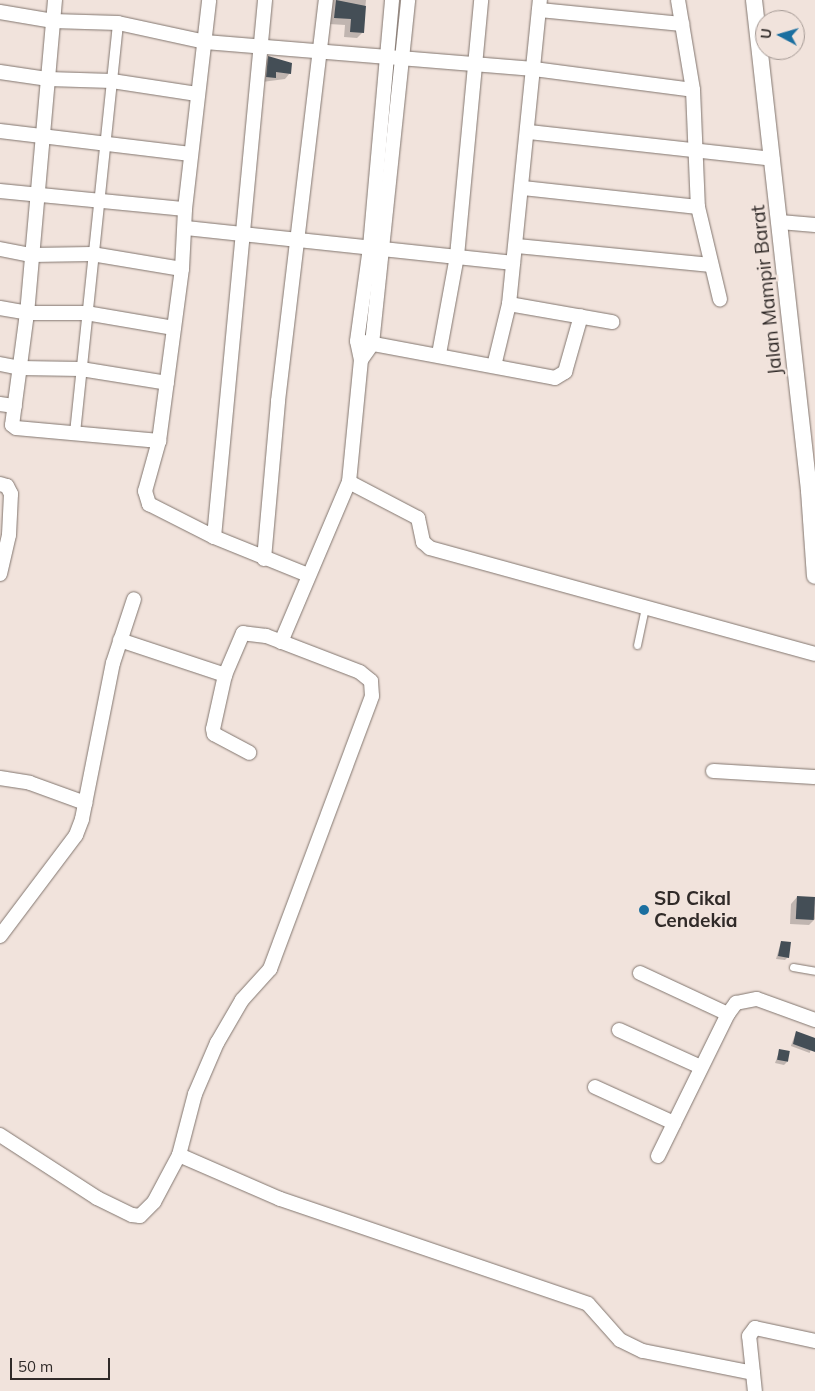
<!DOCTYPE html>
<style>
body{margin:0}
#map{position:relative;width:815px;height:1391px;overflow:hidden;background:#f1e3dc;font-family:Mulish,sans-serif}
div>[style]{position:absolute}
.shadow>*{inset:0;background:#0003;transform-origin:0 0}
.building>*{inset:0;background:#444e56;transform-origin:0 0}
.roads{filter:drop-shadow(0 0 1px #82766f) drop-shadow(0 0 1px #82766f)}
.service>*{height:7px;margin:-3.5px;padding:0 3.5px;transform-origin:3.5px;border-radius:3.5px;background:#fff}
.pedestrian>*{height:10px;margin:-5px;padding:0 5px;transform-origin:5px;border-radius:5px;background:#fff}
.minor>*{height:14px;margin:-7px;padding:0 7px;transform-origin:7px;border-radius:7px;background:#fff}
.tertiary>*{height:16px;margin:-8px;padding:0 8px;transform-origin:8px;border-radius:8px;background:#fff}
.dots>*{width:14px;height:14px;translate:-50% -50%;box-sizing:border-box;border:2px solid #f1e3dc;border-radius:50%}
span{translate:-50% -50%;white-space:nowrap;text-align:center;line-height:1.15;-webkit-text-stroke:5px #f1e3dc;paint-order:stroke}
.street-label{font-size:19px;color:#302a28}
.poi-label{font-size:19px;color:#302a28;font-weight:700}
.left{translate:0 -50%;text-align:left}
.north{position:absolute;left:755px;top:10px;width:50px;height:50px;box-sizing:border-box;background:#f1e3dc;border:1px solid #a49994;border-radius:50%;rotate:276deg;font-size:14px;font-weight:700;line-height:20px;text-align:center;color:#302a28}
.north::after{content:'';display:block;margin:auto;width:18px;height:22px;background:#1b6fa0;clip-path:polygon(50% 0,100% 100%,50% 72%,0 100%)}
.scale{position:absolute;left:10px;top:1358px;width:100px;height:22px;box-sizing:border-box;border:2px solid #302a28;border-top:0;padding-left:6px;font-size:15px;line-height:18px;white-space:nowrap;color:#302a28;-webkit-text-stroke:4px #f1e3dc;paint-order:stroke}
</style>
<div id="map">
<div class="shadow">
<div style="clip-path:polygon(331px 0,366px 0,363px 32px,357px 38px,344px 37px,345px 25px,329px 24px)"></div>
<div style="clip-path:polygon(269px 57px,290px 73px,285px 79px,262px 82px,264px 63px)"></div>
<div style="clip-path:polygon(797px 897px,815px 898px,815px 919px,809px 925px,790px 924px,791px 904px)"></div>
<div style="clip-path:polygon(781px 942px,788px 957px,785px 960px,776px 959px)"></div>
<div style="left:796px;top:1032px;width:20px;height:15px;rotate:20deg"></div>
<div style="clip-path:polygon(780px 1050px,787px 1062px,784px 1065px,775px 1063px)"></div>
</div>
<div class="building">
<div style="clip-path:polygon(336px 0,366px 6px,364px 33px,350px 32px,351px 19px,334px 18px)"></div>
<div style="clip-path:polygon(268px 56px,292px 63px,291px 74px,276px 72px,276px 78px,266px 77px)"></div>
<div style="left:797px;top:896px;width:18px;height:23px;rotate:3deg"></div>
<div style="clip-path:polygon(781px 941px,791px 942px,789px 958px,778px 956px)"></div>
<div style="clip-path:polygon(796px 1031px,815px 1038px,815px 1052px,793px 1044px)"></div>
<div style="left:779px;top:1049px;width:11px;height:11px;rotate:10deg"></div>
</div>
<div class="roads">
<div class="service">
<div style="left:637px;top:645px;width:38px;rotate:-78deg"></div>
<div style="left:793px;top:967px;width:22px;rotate:10deg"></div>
</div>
<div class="pedestrian">
<div style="left:75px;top:433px;width:412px;rotate:-84deg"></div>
</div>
<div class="minor">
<div style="left:55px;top:0;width:314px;rotate:95.1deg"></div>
<div style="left:27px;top:313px;width:113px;rotate:97.6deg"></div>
<div style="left:12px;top:425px;width:5px;rotate:37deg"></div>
<div style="left:16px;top:428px;width:144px;rotate:5.2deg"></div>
<div style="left:159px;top:441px;width:52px;rotate:105.6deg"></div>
<div style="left:145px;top:491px;width:14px;rotate:73deg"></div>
<div style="left:149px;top:504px;width:73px;rotate:26.9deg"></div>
<div style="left:214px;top:537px;width:101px;rotate:22deg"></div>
<div style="left:678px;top:0;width:91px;rotate:80.5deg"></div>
<div style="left:693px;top:90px;width:117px;rotate:87.6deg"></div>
<div style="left:698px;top:207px;width:95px;rotate:76.6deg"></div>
<div style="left:539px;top:10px;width:144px;rotate:5.6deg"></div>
<div style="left:0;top:12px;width:54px;rotate:9.6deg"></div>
<div style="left:53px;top:21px;width:65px;rotate:1.8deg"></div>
<div style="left:118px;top:23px;width:89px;rotate:12.3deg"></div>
<div style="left:205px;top:42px;width:330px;rotate:4.7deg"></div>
<div style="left:534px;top:69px;width:160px;rotate:7.5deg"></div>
<div style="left:0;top:72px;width:49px;rotate:8.3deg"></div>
<div style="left:48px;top:79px;width:64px;rotate:1.8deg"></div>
<div style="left:112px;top:81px;width:86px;rotate:8.7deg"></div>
<div style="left:0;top:131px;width:192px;rotate:6.9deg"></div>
<div style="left:529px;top:132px;width:245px;rotate:6.3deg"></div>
<div style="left:523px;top:188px;width:176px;rotate:6.2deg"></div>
<div style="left:0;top:191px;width:186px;rotate:5.6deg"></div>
<div style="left:780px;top:222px;width:35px;rotate:5deg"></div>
<div style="left:186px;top:228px;width:329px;rotate:6.1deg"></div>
<div style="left:517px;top:246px;width:195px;rotate:5.6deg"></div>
<div style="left:0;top:249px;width:33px;rotate:11deg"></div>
<div style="left:32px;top:255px;width:60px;rotate:-1deg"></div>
<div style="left:92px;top:254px;width:91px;rotate:9.5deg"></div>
<div style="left:509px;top:304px;width:105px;rotate:9.9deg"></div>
<div style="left:0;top:308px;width:27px;rotate:10deg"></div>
<div style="left:27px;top:313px;width:59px"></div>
<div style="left:86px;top:313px;width:89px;rotate:9.7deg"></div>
<div style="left:363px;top:342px;width:195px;rotate:10.6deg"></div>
<div style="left:555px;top:378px;width:12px;rotate:-31deg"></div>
<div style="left:565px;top:372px;width:58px;rotate:-74.1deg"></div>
<div style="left:439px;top:354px;width:100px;rotate:-79.6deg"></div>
<div style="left:457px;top:256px;width:257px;rotate:-84.6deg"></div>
<div style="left:361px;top:360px;width:19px;rotate:-55deg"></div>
<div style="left:372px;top:344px;width:346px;rotate:-84deg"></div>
<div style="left:0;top:364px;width:20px;rotate:11deg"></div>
<div style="left:20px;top:368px;width:61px;rotate:0.9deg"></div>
<div style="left:81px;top:369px;width:87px;rotate:9.2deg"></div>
<div style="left:494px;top:366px;width:64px;rotate:-76.4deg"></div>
<div style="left:509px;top:304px;width:306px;rotate:-84.2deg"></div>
<div style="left:0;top:404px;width:15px;rotate:8deg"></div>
<div style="left:159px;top:441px;width:174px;rotate:-82.4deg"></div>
<div style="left:182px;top:269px;width:60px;rotate:-87.1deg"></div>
<div style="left:185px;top:209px;width:210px;rotate:-83.4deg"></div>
<div style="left:349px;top:482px;width:78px;rotate:27.6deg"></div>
<div style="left:418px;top:518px;width:25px;rotate:78deg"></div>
<div style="left:423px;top:542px;width:9px;rotate:41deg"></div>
<div style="left:430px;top:548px;width:399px;rotate:15.4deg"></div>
<div style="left:0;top:484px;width:7px;rotate:16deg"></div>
<div style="left:7px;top:486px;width:9px;rotate:63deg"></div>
<div style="left:11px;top:494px;width:41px;rotate:92.8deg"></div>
<div style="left:9px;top:535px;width:40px;rotate:103deg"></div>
<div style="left:214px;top:537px;width:539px;rotate:-84.57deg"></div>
<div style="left:264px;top:559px;width:159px;rotate:-84.9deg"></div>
<div style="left:278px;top:401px;width:404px;rotate:-83.2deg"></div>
<div style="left:120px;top:640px;width:111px;rotate:18.4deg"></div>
<div style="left:281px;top:642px;width:174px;rotate:-67deg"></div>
<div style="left:349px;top:482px;width:123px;rotate:-84.4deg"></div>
<div style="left:361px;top:360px;width:19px;rotate:-102deg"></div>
<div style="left:357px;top:341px;width:95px;rotate:-82.1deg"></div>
<div style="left:370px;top:247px;width:248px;rotate:-84.9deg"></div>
<div style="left:713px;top:771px;width:102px;rotate:3.4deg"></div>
<div style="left:0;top:778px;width:30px;rotate:9deg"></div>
<div style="left:30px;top:783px;width:59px;rotate:20deg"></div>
<div style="left:0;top:936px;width:126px;rotate:-53deg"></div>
<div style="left:76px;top:835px;width:17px;rotate:-69deg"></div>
<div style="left:82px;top:819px;width:159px;rotate:-78.8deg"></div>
<div style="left:113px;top:663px;width:67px;rotate:-71.8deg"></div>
<div style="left:640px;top:973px;width:97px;rotate:25deg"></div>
<div style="left:619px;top:1030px;width:90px;rotate:24.3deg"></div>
<div style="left:595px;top:1087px;width:87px;rotate:24.5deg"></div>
<div style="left:0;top:1135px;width:116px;rotate:33deg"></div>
<div style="left:97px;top:1198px;width:39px;rotate:26deg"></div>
<div style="left:132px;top:1215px;width:8px;rotate:7deg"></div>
<div style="left:140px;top:1216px;width:20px;rotate:-45deg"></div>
<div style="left:154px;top:1202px;width:53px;rotate:-62deg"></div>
<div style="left:179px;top:1155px;width:63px;rotate:-75.3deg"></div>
<div style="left:195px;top:1094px;width:56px;rotate:-66.7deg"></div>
<div style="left:217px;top:1043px;width:50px;rotate:-59.8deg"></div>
<div style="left:242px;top:1000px;width:42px;rotate:-47.9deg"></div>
<div style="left:270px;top:969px;width:291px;rotate:-69.5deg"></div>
<div style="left:372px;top:696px;width:15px;rotate:-94deg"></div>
<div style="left:371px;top:681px;width:14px;rotate:-141deg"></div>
<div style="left:360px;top:672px;width:101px;rotate:-159deg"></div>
<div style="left:266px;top:636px;width:23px;rotate:-173deg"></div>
<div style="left:243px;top:633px;width:46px;rotate:113.2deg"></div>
<div style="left:225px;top:675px;width:55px;rotate:102.5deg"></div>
<div style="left:213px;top:729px;width:5px;rotate:79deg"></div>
<div style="left:214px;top:734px;width:40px;rotate:28deg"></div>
<div style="left:179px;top:1155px;width:110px;rotate:23.5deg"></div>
<div style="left:280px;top:1199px;width:325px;rotate:18.8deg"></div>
<div style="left:588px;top:1304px;width:48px;rotate:48.4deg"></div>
<div style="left:620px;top:1340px;width:25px;rotate:26deg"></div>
<div style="left:643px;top:1351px;width:112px;rotate:11.3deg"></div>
<div style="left:753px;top:1373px;width:37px;rotate:-96deg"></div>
<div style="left:749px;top:1336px;width:10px;rotate:-53deg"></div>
<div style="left:755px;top:1328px;width:61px;rotate:12.2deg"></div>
<div style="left:658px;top:1156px;width:158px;rotate:-63.8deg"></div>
<div style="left:728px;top:1014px;width:14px;rotate:-54deg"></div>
<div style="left:736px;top:1003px;width:21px;rotate:-11deg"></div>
<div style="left:757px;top:999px;width:62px;rotate:19.9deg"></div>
<div style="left:753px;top:1373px;width:18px;rotate:84deg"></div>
</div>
<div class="tertiary">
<div style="left:754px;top:0;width:494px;rotate:83.6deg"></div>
<div style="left:809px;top:491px;width:85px;rotate:86deg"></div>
</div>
</div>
<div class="dots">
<div style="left:644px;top:910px;background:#1b6fa0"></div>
</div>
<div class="street-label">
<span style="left:767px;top:290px;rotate:-96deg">Jalan Mampir Barat</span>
</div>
<div class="poi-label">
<span class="left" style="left:654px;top:910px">SD Cikal<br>Cendekia</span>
</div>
<div class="north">U</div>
<div class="scale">50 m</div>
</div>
